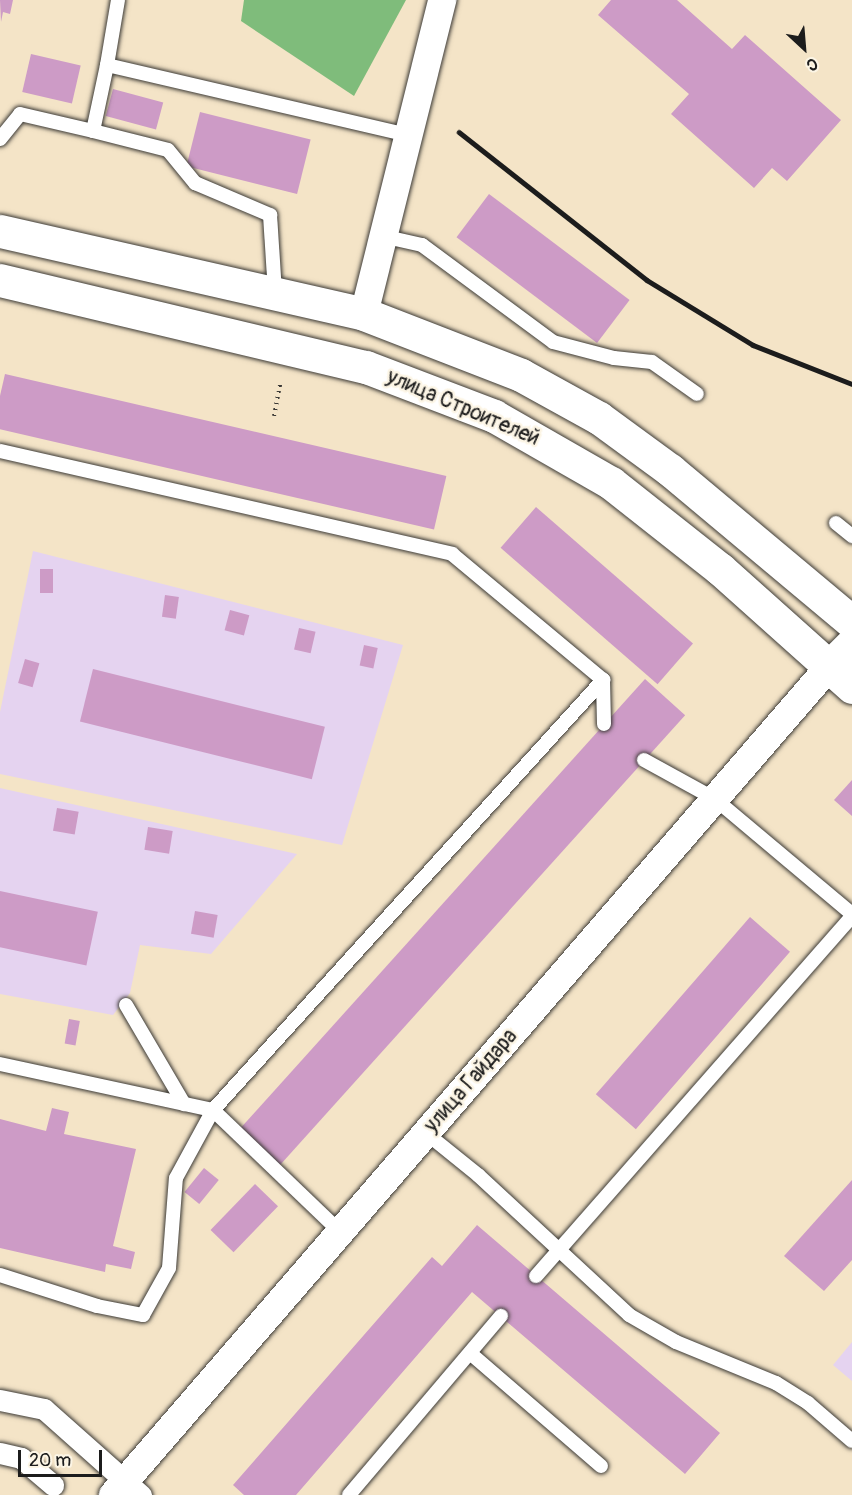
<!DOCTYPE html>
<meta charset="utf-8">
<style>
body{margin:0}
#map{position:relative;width:852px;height:1495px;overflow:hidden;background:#f4e4c7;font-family:Pangolin,sans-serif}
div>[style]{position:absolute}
.built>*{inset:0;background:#e5d3f0}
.forest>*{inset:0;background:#7fbc7b}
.building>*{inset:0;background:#cd9bc6;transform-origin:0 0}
.path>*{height:4px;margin-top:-2px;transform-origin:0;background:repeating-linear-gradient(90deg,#3c3a36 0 1.5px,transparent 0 6px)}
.roads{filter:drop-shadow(0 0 2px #3c3a36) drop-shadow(0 0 2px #3c3a36)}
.service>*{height:14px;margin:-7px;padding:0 7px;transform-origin:7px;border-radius:7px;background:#fff}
.pedestrian>*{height:21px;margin:-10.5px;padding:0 10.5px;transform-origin:10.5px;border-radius:10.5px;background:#fff}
.minor>*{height:28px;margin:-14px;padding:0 14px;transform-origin:14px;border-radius:14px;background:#fff}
.primary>*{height:33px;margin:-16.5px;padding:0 16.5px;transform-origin:16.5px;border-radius:16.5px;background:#fff}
.rail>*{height:4.5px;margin:-2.25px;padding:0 2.25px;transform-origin:2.25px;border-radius:2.25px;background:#1c1c1c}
span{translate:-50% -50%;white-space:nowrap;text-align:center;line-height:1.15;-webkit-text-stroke:5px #fcf5e5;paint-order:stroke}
.street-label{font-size:21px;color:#1c1c1c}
.north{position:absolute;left:774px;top:18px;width:60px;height:60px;-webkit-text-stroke:4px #fcf5e5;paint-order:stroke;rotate:154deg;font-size:16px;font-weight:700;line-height:24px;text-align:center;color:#1c1c1c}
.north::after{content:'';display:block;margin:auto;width:21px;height:27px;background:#1c1c1c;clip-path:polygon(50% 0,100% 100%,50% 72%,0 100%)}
.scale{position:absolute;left:18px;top:1450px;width:84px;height:27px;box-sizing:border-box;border:3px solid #1c1c1c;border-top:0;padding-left:8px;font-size:18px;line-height:21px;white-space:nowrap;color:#1c1c1c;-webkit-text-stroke:4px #fcf5e5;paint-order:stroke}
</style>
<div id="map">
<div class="built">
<div style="clip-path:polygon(33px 551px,403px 645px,342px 845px,0 774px,0 712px)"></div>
<div style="clip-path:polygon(0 788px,297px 854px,211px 954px,140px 945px,130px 993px,113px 1015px,0 994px)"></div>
<div style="clip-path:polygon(852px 1342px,852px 1381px,833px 1365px)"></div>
</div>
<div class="forest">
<div style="clip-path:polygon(244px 0,406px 0,354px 96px,241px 21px)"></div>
</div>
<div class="building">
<div style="clip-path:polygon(0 0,13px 0,10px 14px,3px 12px,1px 22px)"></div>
<div style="clip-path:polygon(611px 0,677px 0,732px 49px,745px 35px,841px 120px,787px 181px,772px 168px,754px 188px,671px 114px,689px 94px,598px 15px)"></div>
<div style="left:31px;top:54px;width:51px;height:39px;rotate:13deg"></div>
<div style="left:113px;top:89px;width:52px;height:28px;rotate:15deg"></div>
<div style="left:200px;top:112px;width:114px;height:56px;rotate:14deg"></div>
<div style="left:489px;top:194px;width:176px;height:54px;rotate:37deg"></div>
<div style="left:5px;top:374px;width:453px;height:55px;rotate:13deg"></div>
<div style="left:536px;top:507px;width:208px;height:54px;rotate:41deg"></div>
<div style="left:40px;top:569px;width:13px;height:24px"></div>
<div style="left:165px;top:595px;width:14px;height:22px;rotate:8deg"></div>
<div style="left:230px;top:610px;width:20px;height:21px;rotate:15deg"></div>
<div style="left:299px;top:628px;width:17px;height:22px;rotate:13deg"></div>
<div style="left:364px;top:645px;width:14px;height:21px;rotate:12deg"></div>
<div style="left:25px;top:659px;width:15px;height:25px;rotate:16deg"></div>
<div style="left:93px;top:669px;width:239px;height:54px;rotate:14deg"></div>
<div style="left:645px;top:679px;width:54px;height:606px;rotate:42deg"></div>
<div style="clip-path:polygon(852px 780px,852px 816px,834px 800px)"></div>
<div style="left:57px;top:808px;width:22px;height:23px;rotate:10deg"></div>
<div style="left:148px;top:827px;width:25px;height:23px;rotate:9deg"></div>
<div style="left:0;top:891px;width:100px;height:55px;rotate:12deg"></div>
<div style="left:195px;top:911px;width:23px;height:23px;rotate:10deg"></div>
<div style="left:750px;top:917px;width:53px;height:235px;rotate:41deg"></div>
<div style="left:69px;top:1019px;width:11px;height:25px;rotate:10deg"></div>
<div style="clip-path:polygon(52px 1108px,69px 1112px,64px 1134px,136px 1149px,113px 1246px,135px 1252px,131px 1269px,106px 1264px,105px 1272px,0 1248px,0 1119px,46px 1131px)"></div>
<div style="left:204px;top:1168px;width:19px;height:31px;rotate:39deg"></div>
<div style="clip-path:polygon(852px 1180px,852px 1260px,824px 1291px,784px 1256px)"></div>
<div style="left:255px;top:1184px;width:32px;height:64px;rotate:44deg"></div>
<div style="clip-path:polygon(477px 1225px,720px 1433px,685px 1474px,472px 1292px,296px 1495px,244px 1495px,233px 1485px,432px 1257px,442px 1266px)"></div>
</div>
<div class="path">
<div style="left:274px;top:416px;width:33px;rotate:-79deg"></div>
</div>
<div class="roads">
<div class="service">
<div style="left:118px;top:0;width:66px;rotate:99.6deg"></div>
<div style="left:107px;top:65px;width:309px;rotate:13.1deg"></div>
<div style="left:93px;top:131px;width:77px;rotate:14.2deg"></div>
<div style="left:168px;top:150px;width:43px;rotate:50.7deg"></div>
<div style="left:195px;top:183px;width:82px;rotate:23.1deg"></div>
<div style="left:270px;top:215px;width:78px;rotate:86.3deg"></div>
<div style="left:0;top:139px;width:32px;rotate:-51deg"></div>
<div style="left:20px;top:114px;width:75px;rotate:13.1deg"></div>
<div style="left:93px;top:131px;width:67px;rotate:-78deg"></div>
<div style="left:382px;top:236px;width:41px;rotate:12.7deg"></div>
<div style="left:422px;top:245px;width:163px;rotate:36.5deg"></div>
<div style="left:553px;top:342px;width:63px;rotate:14.7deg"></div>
<div style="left:614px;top:358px;width:38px;rotate:6deg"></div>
<div style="left:652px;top:362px;width:55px;rotate:35.4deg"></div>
<div style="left:0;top:451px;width:464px;rotate:12.8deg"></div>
<div style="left:452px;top:554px;width:197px;rotate:39.8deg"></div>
<div style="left:603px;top:680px;width:44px;rotate:88.7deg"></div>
<div style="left:836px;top:523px;width:21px;rotate:39deg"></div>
<div style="left:644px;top:760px;width:81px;rotate:28.8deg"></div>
<div style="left:715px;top:799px;width:179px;rotate:40deg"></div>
<div style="left:126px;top:1005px;width:115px;rotate:59.6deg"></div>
<div style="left:0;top:1064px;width:218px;rotate:12.2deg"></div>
<div style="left:213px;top:1110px;width:176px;rotate:43.8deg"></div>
<div style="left:426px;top:1133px;width:67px;rotate:38.9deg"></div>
<div style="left:478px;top:1175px;width:206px;rotate:42.8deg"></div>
<div style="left:629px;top:1315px;width:54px;rotate:29.9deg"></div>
<div style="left:676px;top:1342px;width:108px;rotate:22.3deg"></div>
<div style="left:776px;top:1383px;width:38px;rotate:32deg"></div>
<div style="left:808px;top:1403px;width:58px;rotate:40.8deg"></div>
<div style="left:0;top:1275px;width:102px;rotate:17.7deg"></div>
<div style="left:97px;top:1306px;width:47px;rotate:11.1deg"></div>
<div style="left:143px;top:1315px;width:54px;rotate:-61deg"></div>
<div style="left:169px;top:1268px;width:90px;rotate:-85.6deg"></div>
<div style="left:176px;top:1178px;width:77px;rotate:-61.4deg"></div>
<div style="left:213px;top:1110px;width:581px;rotate:-47.79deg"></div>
<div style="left:536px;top:1276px;width:479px;rotate:-48.7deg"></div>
<div style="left:470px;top:1353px;width:173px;rotate:40.8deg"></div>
<div style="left:349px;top:1495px;width:235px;rotate:-49.7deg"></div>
</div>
<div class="pedestrian">
<div style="left:0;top:1400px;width:45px;rotate:11.6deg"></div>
<div style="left:44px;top:1409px;width:130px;rotate:41.6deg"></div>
<div style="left:0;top:1453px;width:22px;rotate:13deg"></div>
<div style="left:21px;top:1458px;width:42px;rotate:40.2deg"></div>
</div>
<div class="minor">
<div style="left:364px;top:314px;width:324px;rotate:-76deg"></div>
<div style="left:113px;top:1495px;width:1095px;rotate:-49.15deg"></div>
</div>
<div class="primary">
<div style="left:0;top:231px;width:373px;rotate:12.8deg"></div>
<div style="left:364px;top:314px;width:168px;rotate:21.2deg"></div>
<div style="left:521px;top:375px;width:89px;rotate:28.9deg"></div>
<div style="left:599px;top:418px;width:88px;rotate:36.2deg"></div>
<div style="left:670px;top:470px;width:237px;rotate:39.9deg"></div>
<div style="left:0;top:280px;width:376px;rotate:13.4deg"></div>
<div style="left:366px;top:367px;width:137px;rotate:20.9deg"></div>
<div style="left:494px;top:416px;width:135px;rotate:29.8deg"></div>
<div style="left:611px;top:483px;width:139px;rotate:38.3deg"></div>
<div style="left:720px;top:569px;width:177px;rotate:41.8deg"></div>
<div style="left:829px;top:667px;width:33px;rotate:-45deg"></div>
</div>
</div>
<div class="rail">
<div style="left:459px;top:132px;width:239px;rotate:38.2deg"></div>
<div style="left:647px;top:280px;width:124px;rotate:31.5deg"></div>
<div style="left:753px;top:345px;width:106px;rotate:21.5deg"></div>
</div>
<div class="street-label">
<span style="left:463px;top:408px;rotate:23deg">улица Строителей</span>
<span style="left:471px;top:1081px;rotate:-49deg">улица Гайдара</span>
</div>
<div class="north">С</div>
<div class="scale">20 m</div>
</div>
